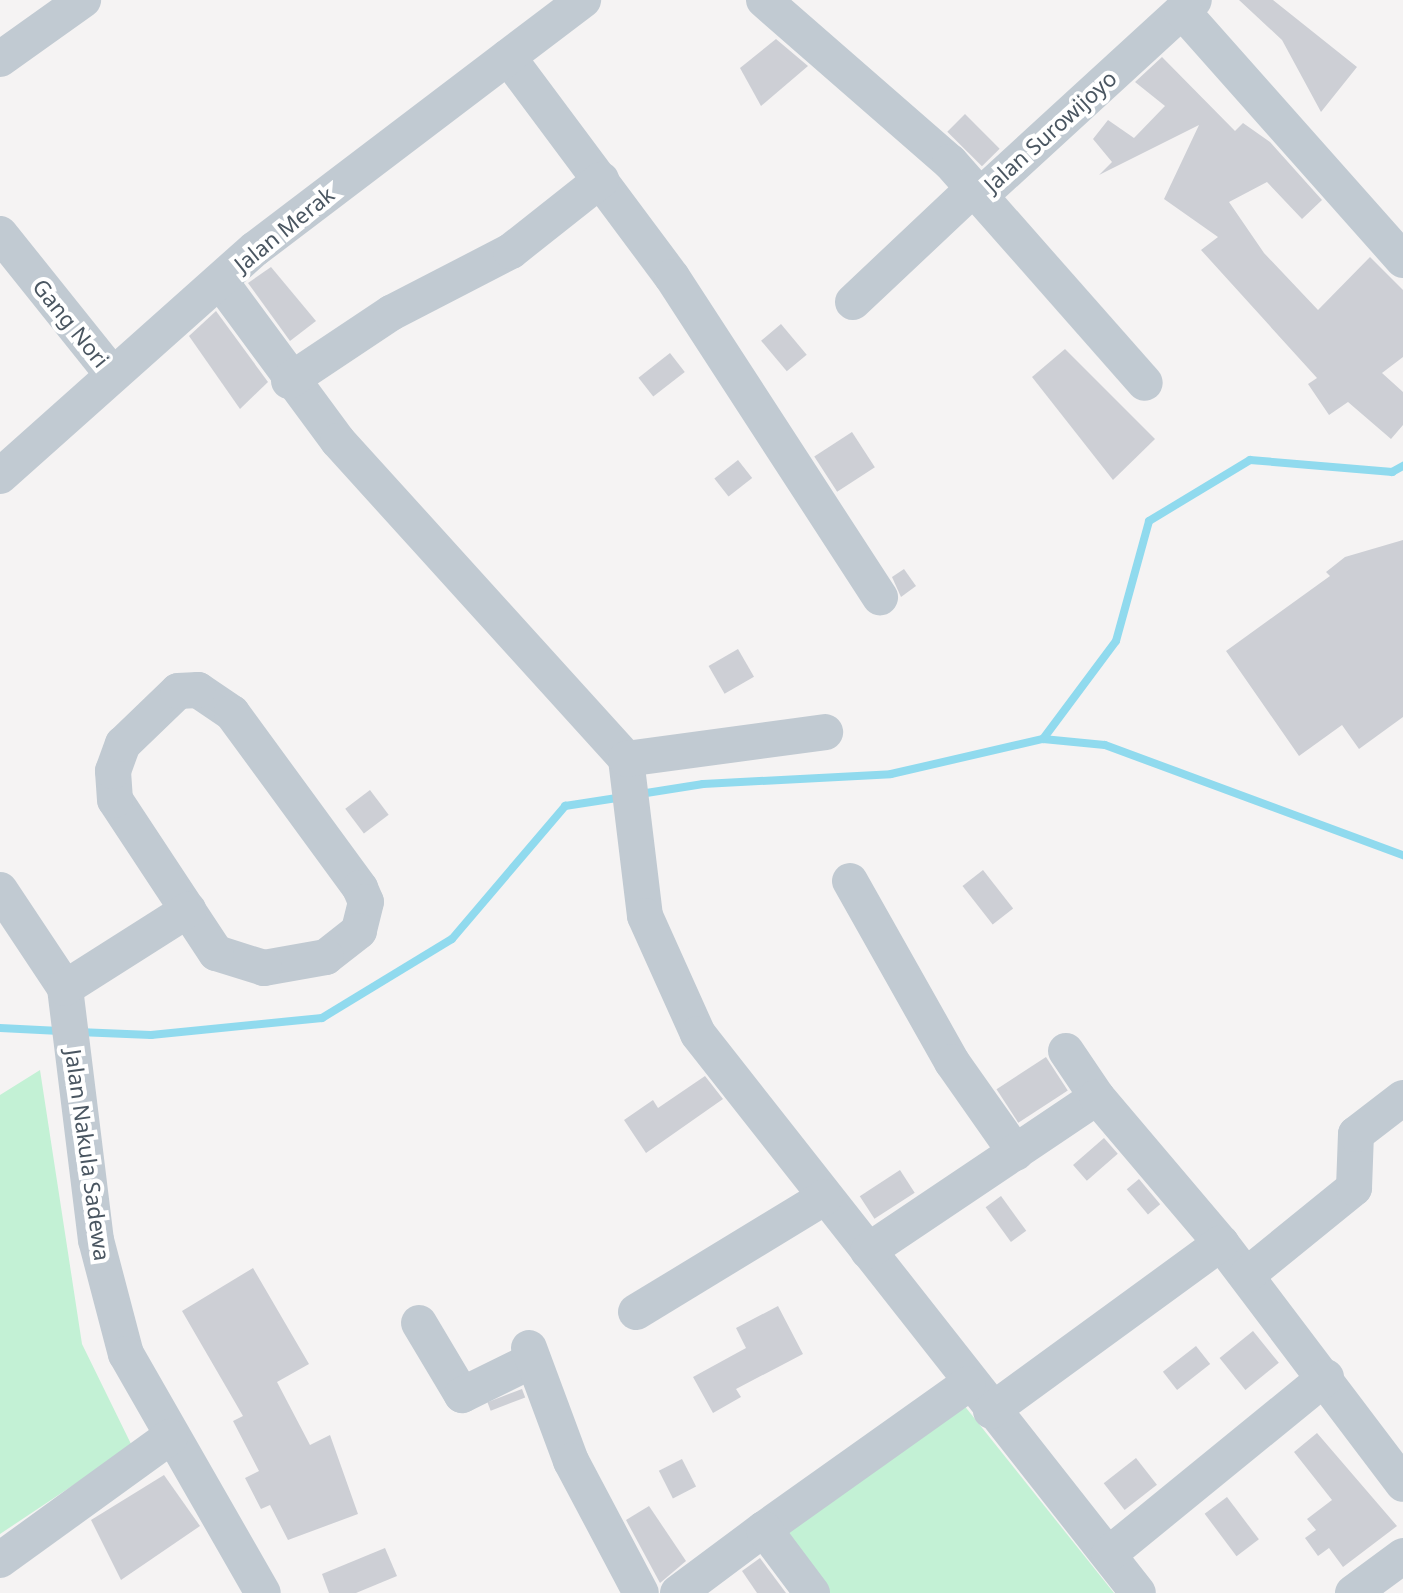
<!DOCTYPE html>
<style>
body{margin:0}
#map{position:relative;width:1403px;height:1593px;overflow:hidden;background:#f5f3f3;font-family:"Noto Sans",sans-serif}
div>[style]{position:absolute}
.green>*{inset:0;background:#c3f1d5}
.stream>*{height:8px;margin:-4px;padding:0 4px;transform-origin:4px;border-radius:4px;background:#90daee}
.building>*{inset:0;background:#cdcfd5;transform-origin:0 0}
.minor>*{height:36px;margin:-18px;padding:0 18px;transform-origin:18px;border-radius:18px;background:#c1cad2}
span{translate:-50% -50%;white-space:nowrap;text-align:center;line-height:1.15;-webkit-text-stroke:8px #fff;paint-order:stroke}
.street-label{font-size:22px;color:#4a5661}
</style>
<div id="map">
<div class="green">
<div style="clip-path:polygon(40px 1070px,82px 1344px,132px 1446px,0 1534px,0 1095px)"></div>
<div style="clip-path:polygon(959px 1399px,1114px 1593px,819px 1593px,776px 1531px)"></div>
</div>
<div class="stream">
<div style="left:1043px;top:739px;width:62px;rotate:5.5deg"></div>
<div style="left:1105px;top:745px;width:318px;rotate:20.3deg"></div>
<div style="left:640px;top:794px;width:64px;rotate:-9deg"></div>
<div style="left:703px;top:784px;width:188px;rotate:-3deg"></div>
<div style="left:891px;top:774px;width:156px;rotate:-13deg"></div>
<div style="left:1043px;top:739px;width:122px;rotate:-53.3deg"></div>
<div style="left:1116px;top:641px;width:124px;rotate:-74.6deg"></div>
<div style="left:1149px;top:521px;width:118px;rotate:-31.1deg"></div>
<div style="left:1250px;top:460px;width:143px;rotate:4.8deg"></div>
<div style="left:1392px;top:472px;width:13px;rotate:-29deg"></div>
<div style="left:0;top:1028px;width:60px;rotate:2.9deg"></div>
<div style="left:78px;top:1032px;width:73px;rotate:2.4deg"></div>
<div style="left:151px;top:1035px;width:172px;rotate:-5.7deg"></div>
<div style="left:322px;top:1018px;width:152px;rotate:-31.3deg"></div>
<div style="left:452px;top:939px;width:175px;rotate:-49.6deg"></div>
<div style="left:565px;top:806px;width:59px;rotate:-8.8deg"></div>
</div>
<div class="building">
<div style="clip-path:polygon(1239px 0,1273px 0,1357px 67px,1321px 112px,1282px 40px)"></div>
<div style="clip-path:polygon(776px 39px,808px 66px,761px 106px,740px 68px)"></div>
<div style="clip-path:polygon(1162px 57px,1235px 131px,1243px 123px,1270px 142px,1322px 200px,1302px 219px,1267px 182px,1229px 202px,1264px 253px,1318px 310px,1370px 257px,1403px 290px,1403px 357px,1382px 373px,1403px 392px,1403px 425px,1391px 439px,1348px 402px,1329px 415px,1308px 384px,1317px 378px,1201px 250px,1218px 237px,1164px 199px,1199px 125px,1099px 175px,1112px 162px,1093px 139px,1108px 120px,1134px 138px,1165px 106px,1135px 82px)"></div>
<div style="left:965px;top:114px;width:49px;height:25px;rotate:45deg"></div>
<div style="clip-path:polygon(271px 267px,316px 321px,290px 341px,248px 283px)"></div>
<div style="clip-path:polygon(216px 311px,268px 382px,240px 409px,189px 336px)"></div>
<div style="left:781px;top:324px;width:40px;height:26px;rotate:50deg"></div>
<div style="clip-path:polygon(1065px 349px,1155px 439px,1113px 480px,1032px 377px)"></div>
<div style="left:670px;top:353px;width:24px;height:40px;rotate:52deg"></div>
<div style="left:852px;top:432px;width:42px;height:45px;rotate:57deg"></div>
<div style="left:738px;top:460px;width:23px;height:30px;rotate:52deg"></div>
<div style="clip-path:polygon(1403px 540px,1403px 717px,1359px 749px,1342px 725px,1299px 756px,1226px 651px,1330px 576px,1326px 572px,1345px 557px)"></div>
<div style="clip-path:polygon(904px 569px,916px 586px,901px 597px,892px 577px)"></div>
<div style="left:738px;top:649px;width:32px;height:34px;rotate:60deg"></div>
<div style="left:370px;top:790px;width:31px;height:31px;rotate:53deg"></div>
<div style="left:983px;top:870px;width:49px;height:26px;rotate:52deg"></div>
<div style="left:1046px;top:1057px;width:40px;height:59px;rotate:57deg"></div>
<div style="clip-path:polygon(705px 1076px,723px 1099px,646px 1153px,624px 1120px,653px 1100px,658px 1108px)"></div>
<div style="left:1104px;top:1138px;width:21px;height:41px;rotate:49deg"></div>
<div style="left:900px;top:1170px;width:27px;height:48px;rotate:57deg"></div>
<div style="left:1139px;top:1179px;width:33px;height:16px;rotate:50deg"></div>
<div style="left:1001px;top:1196px;width:43px;height:19px;rotate:54deg"></div>
<div style="clip-path:polygon(253px 1268px,309px 1364px,277px 1382px,310px 1445px,330px 1435px,358px 1514px,288px 1540px,270px 1505px,261px 1509px,245px 1478px,259px 1471px,233px 1421px,243px 1416px,182px 1311px)"></div>
<div style="clip-path:polygon(778px 1306px,803px 1354px,736px 1389px,741px 1397px,713px 1413px,693px 1377px,746px 1348px,736px 1328px)"></div>
<div style="left:1253px;top:1331px;width:41px;height:43px;rotate:51deg"></div>
<div style="left:1196px;top:1346px;width:23px;height:42px;rotate:52deg"></div>
<div style="left:522px;top:1389px;width:9px;height:37px;rotate:69deg"></div>
<div style="clip-path:polygon(1317px 1433px,1397px 1526px,1343px 1567px,1329px 1548px,1318px 1556px,1305px 1538px,1316px 1530px,1307px 1519px,1332px 1500px,1294px 1452px)"></div>
<div style="left:1136px;top:1458px;width:34px;height:41px;rotate:52deg"></div>
<div style="left:682px;top:1459px;width:31px;height:26px;rotate:63deg"></div>
<div style="clip-path:polygon(164px 1475px,200px 1526px,121px 1580px,91px 1520px)"></div>
<div style="left:1227px;top:1497px;width:53px;height:28px;rotate:53deg"></div>
<div style="clip-path:polygon(649px 1506px,686px 1561px,660px 1583px,626px 1520px)"></div>
<div style="clip-path:polygon(385px 1548px,397px 1576px,356px 1593px,329px 1593px,322px 1574px)"></div>
<div style="clip-path:polygon(760px 1558px,786px 1593px,757px 1593px,742px 1571px)"></div>
</div>
<div class="minor">
<div style="left:764px;top:0;width:247px;rotate:41.1deg"></div>
<div style="left:950px;top:162px;width:45px;rotate:48.6deg"></div>
<div style="left:980px;top:196px;width:290px;rotate:-42.5deg"></div>
<div style="left:1182px;top:11px;width:333px;rotate:48.4deg"></div>
<div style="left:508px;top:57px;width:274px;rotate:53.3deg"></div>
<div style="left:672px;top:277px;width:382px;rotate:57deg"></div>
<div style="left:0;top:59px;width:102px;rotate:-35.4deg"></div>
<div style="left:980px;top:196px;width:249px;rotate:48.6deg"></div>
<div style="left:0;top:234px;width:179px;rotate:51.3deg"></div>
<div style="left:220px;top:281px;width:199px;rotate:53.6deg"></div>
<div style="left:338px;top:441px;width:429px;rotate:47.8deg"></div>
<div style="left:626px;top:759px;width:158px;rotate:83.1deg"></div>
<div style="left:645px;top:916px;width:129px;rotate:65.8deg"></div>
<div style="left:698px;top:1034px;width:711px;rotate:51.79deg"></div>
<div style="left:853px;top:302px;width:166px;rotate:-43.3deg"></div>
<div style="left:289px;top:381px;width:123px;rotate:-33.7deg"></div>
<div style="left:391px;top:313px;width:135px;rotate:-27.3deg"></div>
<div style="left:511px;top:251px;width:115px;rotate:-38.3deg"></div>
<div style="left:0;top:476px;width:341px;rotate:-41.7deg"></div>
<div style="left:255px;top:249px;width:412px;rotate:-37.2deg"></div>
<div style="left:198px;top:690px;width:41px;rotate:34.1deg"></div>
<div style="left:232px;top:713px;width:217px;rotate:53.8deg"></div>
<div style="left:360px;top:888px;width:15px;rotate:67deg"></div>
<div style="left:366px;top:902px;width:30px;rotate:104deg"></div>
<div style="left:359px;top:931px;width:42px;rotate:141.8deg"></div>
<div style="left:326px;top:957px;width:63px;rotate:169.9deg"></div>
<div style="left:264px;top:968px;width:50px;rotate:-162.6deg"></div>
<div style="left:216px;top:953px;width:183px;rotate:-123.4deg"></div>
<div style="left:115px;top:800px;width:29px;rotate:-94deg"></div>
<div style="left:113px;top:771px;width:29px;rotate:-70deg"></div>
<div style="left:123px;top:744px;width:76px;rotate:-43.9deg"></div>
<div style="left:178px;top:691px;width:20px;rotate:-3deg"></div>
<div style="left:626px;top:759px;width:201px;rotate:-7.7deg"></div>
<div style="left:850px;top:881px;width:208px;rotate:60.6deg"></div>
<div style="left:952px;top:1062px;width:111px;rotate:54.9deg"></div>
<div style="left:0;top:890px;width:118px;rotate:56.4deg"></div>
<div style="left:65px;top:988px;width:254px;rotate:83deg"></div>
<div style="left:96px;top:1240px;width:118px;rotate:75.3deg"></div>
<div style="left:126px;top:1354px;width:275px;rotate:60.2deg"></div>
<div style="left:65px;top:988px;width:146px;rotate:-32.4deg"></div>
<div style="left:1066px;top:1051px;width:55px;rotate:56deg"></div>
<div style="left:868px;top:1251px;width:276px;rotate:-33.9deg"></div>
<div style="left:1097px;top:1097px;width:192px;rotate:49.7deg"></div>
<div style="left:1221px;top:1243px;width:302px;rotate:52.9deg"></div>
<div style="left:1247px;top:1275px;width:138px;rotate:-39.1deg"></div>
<div style="left:1354px;top:1188px;width:54px;rotate:-87.9deg"></div>
<div style="left:1356px;top:1134px;width:59px;rotate:-37.5deg"></div>
<div style="left:636px;top:1312px;width:221px;rotate:-31.3deg"></div>
<div style="left:419px;top:1323px;width:84px;rotate:59.2deg"></div>
<div style="left:462px;top:1395px;width:79px;rotate:-26.2deg"></div>
<div style="left:529px;top:1348px;width:121px;rotate:69.6deg"></div>
<div style="left:571px;top:1461px;width:149px;rotate:62.1deg"></div>
<div style="left:991px;top:1411px;width:285px;rotate:-36.1deg"></div>
<div style="left:764px;top:1529px;width:250px;rotate:-35.4deg"></div>
<div style="left:1109px;top:1554px;width:280px;rotate:-39.2deg"></div>
<div style="left:0;top:1560px;width:210px;rotate:-35.9deg"></div>
<div style="left:678px;top:1593px;width:107px;rotate:-36.7deg"></div>
<div style="left:764px;top:1529px;width:80px;rotate:53.1deg"></div>
<div style="left:1353px;top:1593px;width:62px;rotate:-36.5deg"></div>
</div>
<div class="street-label">
<span style="left:1050px;top:131px;rotate:-42deg">Jalan Surowijoyo</span>
<span style="left:284px;top:229px;rotate:-39deg">Jalan Merak</span>
<span style="left:71px;top:323px;rotate:51deg">Gang Nori</span>
<span style="left:88px;top:1155px;rotate:82deg">Jalan Nakula Sadewa</span>
</div>
</div>
